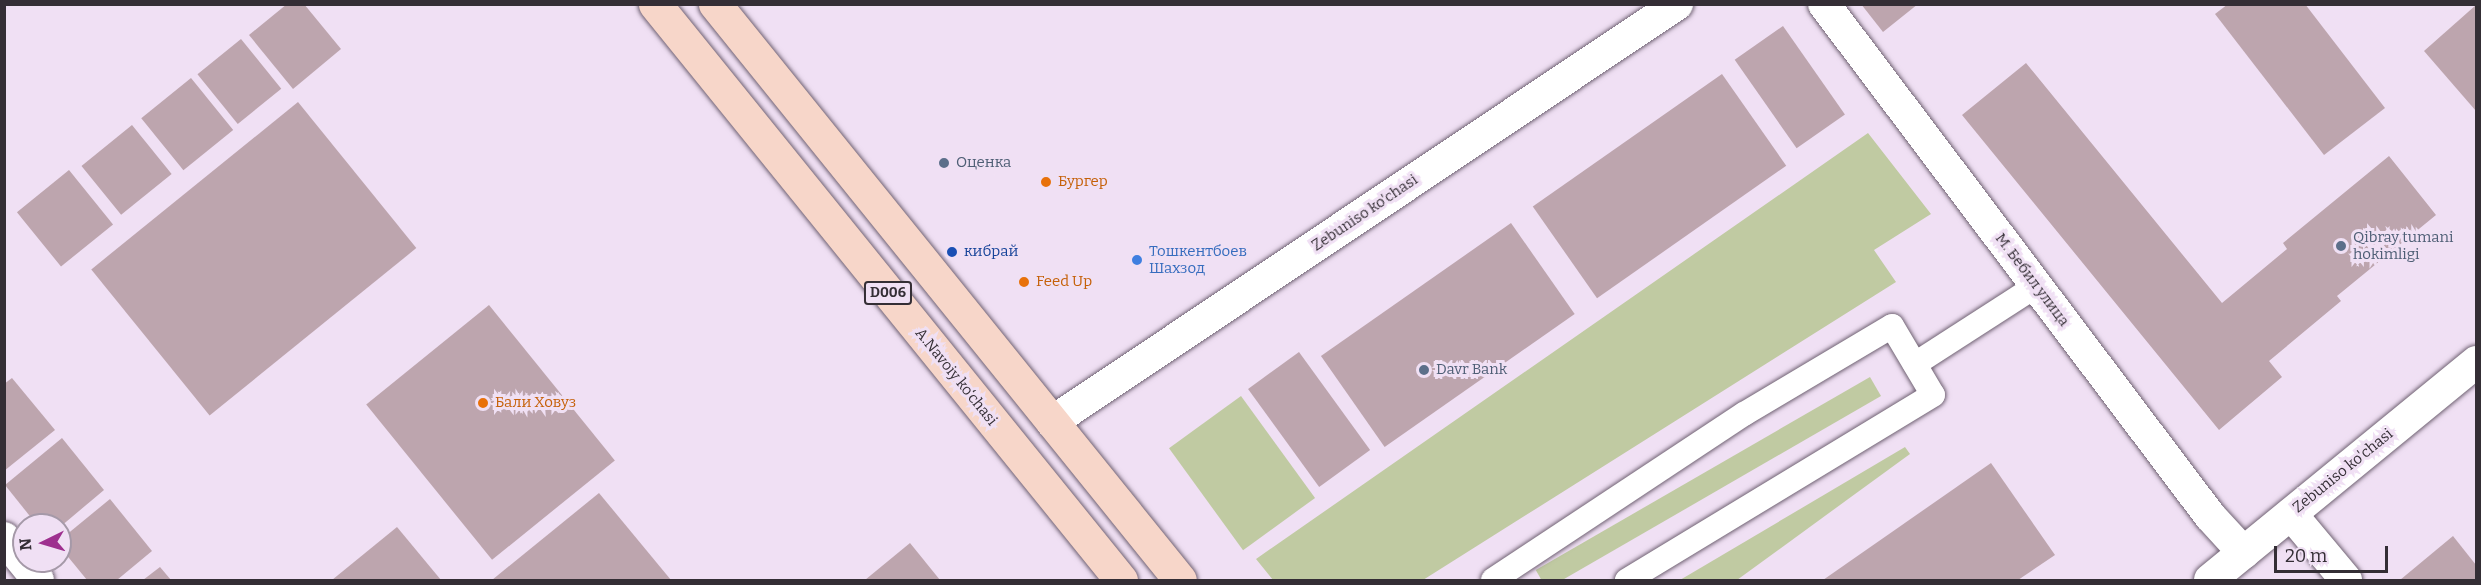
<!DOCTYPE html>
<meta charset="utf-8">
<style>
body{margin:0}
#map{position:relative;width:2481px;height:585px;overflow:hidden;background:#f0e0f4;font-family:Bitter,serif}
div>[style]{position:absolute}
.green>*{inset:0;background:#c0caa2;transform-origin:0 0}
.building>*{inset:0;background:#bda5ae;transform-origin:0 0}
.roads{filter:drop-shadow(0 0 2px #706273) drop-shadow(0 0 2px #706273)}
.pedestrian>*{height:24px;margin:-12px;padding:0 12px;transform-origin:12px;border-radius:12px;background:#fff}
.minor>*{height:32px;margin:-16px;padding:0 16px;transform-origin:16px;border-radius:16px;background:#fff}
.primary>*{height:33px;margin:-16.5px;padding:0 16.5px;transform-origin:16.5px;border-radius:16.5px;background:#f7d6c9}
.dots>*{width:16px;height:16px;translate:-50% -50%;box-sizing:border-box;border:3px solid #f0e0f4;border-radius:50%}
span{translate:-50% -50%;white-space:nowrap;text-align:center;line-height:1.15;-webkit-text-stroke:6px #f0e0f4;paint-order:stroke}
.shield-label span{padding:2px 4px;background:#f0e0f4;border:2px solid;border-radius:4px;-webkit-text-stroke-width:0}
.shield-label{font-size:14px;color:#342e35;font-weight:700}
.service-label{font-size:15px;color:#4e5e75}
.left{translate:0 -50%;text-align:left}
.food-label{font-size:15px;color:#c56008}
.street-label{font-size:15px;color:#342e35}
.shop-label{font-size:15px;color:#366cbe}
.transit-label{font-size:15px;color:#164399}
.frame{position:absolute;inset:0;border:6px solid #342e35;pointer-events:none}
.north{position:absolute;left:12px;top:513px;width:60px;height:60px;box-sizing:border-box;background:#f0e0f4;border:2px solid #a599a8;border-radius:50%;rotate:265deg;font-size:16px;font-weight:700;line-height:24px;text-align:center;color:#342e35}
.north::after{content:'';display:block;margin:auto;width:21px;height:27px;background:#9e308f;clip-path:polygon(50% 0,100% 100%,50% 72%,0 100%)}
.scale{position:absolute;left:2274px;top:546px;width:114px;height:27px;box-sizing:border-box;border:3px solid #342e35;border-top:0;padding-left:8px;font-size:18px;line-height:21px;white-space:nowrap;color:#342e35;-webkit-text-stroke:4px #f0e0f4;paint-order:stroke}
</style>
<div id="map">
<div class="green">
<div style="clip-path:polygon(1868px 133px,1931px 214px,1874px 250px,1896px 282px,1423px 580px,1273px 580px,1256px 559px)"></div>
<div style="left:1870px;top:377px;width:22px;height:386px;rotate:60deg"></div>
<div style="left:1241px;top:396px;width:126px;height:89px;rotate:54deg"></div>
<div style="clip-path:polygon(1905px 447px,1910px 454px,1737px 580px,1680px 580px)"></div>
</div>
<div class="building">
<div style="clip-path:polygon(287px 4px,304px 4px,341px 49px,293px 89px,249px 35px)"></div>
<div style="clip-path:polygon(1861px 4px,1918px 4px,1883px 32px)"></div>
<div style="clip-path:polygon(2228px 4px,2305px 4px,2385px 108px,2324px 155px,2215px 14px)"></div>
<div style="clip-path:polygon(2476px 5px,2476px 111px,2424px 51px)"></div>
<div style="left:1783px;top:26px;width:108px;height:59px;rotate:55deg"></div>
<div style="left:241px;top:39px;width:64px;height:56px;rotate:51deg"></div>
<div style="clip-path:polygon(2026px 63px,2222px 303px,2287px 249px,2283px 243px,2389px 156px,2436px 215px,2337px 296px,2341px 301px,2269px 361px,2282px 377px,2219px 430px,1962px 115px)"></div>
<div style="left:1722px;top:74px;width:112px;height:231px;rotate:55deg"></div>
<div style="left:191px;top:78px;width:67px;height:64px;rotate:51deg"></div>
<div style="left:298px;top:102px;width:188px;height:266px;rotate:51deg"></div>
<div style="left:132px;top:125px;width:63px;height:65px;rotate:51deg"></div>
<div style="left:69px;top:170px;width:70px;height:67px;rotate:51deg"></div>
<div style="left:1511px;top:223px;width:111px;height:232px;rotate:55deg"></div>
<div style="left:489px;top:305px;width:200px;height:158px;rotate:51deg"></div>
<div style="left:1299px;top:352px;width:121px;height:63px;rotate:54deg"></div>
<div style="clip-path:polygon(12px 378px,55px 430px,4px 471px,4px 384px)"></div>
<div style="clip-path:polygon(62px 438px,104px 490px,60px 527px,37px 525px,5px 485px)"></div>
<div style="clip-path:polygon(1991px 463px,2055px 555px,2018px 580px,1823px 580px)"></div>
<div style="clip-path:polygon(599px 493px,671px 580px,492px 580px)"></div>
<div style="clip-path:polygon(110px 499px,152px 551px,117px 580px,87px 580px,60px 547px,60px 540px)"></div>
<div style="clip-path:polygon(397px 527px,441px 580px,332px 580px)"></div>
<div style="clip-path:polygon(2453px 536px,2476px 565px,2476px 580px,2400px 580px)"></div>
<div style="clip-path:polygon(910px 543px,940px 580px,865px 580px)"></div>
<div style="clip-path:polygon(160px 567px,171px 580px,143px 580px)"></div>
</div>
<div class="roads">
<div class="pedestrian">
<div style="left:1915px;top:364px;width:144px;rotate:-32.8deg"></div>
<div style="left:1493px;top:580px;width:301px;rotate:-33.5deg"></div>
<div style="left:1744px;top:414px;width:172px;rotate:-30.7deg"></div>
<div style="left:1892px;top:326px;width:80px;rotate:59.3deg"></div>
<div style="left:1933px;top:395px;width:358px;rotate:148.8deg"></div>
</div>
<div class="minor">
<div style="left:1824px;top:4px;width:641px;rotate:52.99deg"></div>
<div style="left:2210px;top:516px;width:50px;rotate:47.4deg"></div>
<div style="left:1052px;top:422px;width:752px;rotate:-33.77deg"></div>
<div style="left:2291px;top:514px;width:86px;rotate:50.2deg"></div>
<div style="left:4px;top:538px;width:54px;rotate:51deg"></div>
<div style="left:2210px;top:580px;width:344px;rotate:-39.3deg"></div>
</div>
<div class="primary">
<div style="left:655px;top:4px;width:741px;rotate:51.03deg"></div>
<div style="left:715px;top:4px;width:740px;rotate:51.09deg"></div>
</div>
</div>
<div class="dots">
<div style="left:944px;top:163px;background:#5c6f8a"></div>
<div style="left:1046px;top:182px;background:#e8710a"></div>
<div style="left:2341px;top:246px;background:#5c6f8a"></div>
<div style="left:952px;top:252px;background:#1a4fb4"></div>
<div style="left:1137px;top:260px;background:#3f7fe0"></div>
<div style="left:1024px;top:282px;background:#e8710a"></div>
<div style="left:1424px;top:370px;background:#5c6f8a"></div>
<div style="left:483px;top:403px;background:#e8710a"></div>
</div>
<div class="shield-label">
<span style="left:888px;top:293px">D006</span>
</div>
<div class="service-label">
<span class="left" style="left:956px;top:163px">Оценка</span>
<span class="left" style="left:2353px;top:246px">Qibray tumani<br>hokimligi</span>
<span class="left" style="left:1436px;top:370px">Davr Bank</span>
</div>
<div class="food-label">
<span class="left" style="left:1058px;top:182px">Бургер</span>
<span class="left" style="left:1036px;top:282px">Feed Up</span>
<span class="left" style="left:495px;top:403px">Бали Ховуз</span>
</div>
<div class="street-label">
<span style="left:1365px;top:213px;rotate:-34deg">Zebuniso ko'chasi</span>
<span style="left:2032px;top:280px;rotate:53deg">М. Бебил улица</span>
<span style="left:956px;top:377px;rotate:51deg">A.Navoiy ko‘chasi</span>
<span style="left:2343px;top:471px;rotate:-39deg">Zebuniso ko'chasi</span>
</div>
<div class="shop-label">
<span class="left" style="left:1149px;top:260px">Тошкентбоев<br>Шахзод</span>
</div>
<div class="transit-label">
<span class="left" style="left:964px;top:252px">кибрай</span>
</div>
<div class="frame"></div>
<div class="north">N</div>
<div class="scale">20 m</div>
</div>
